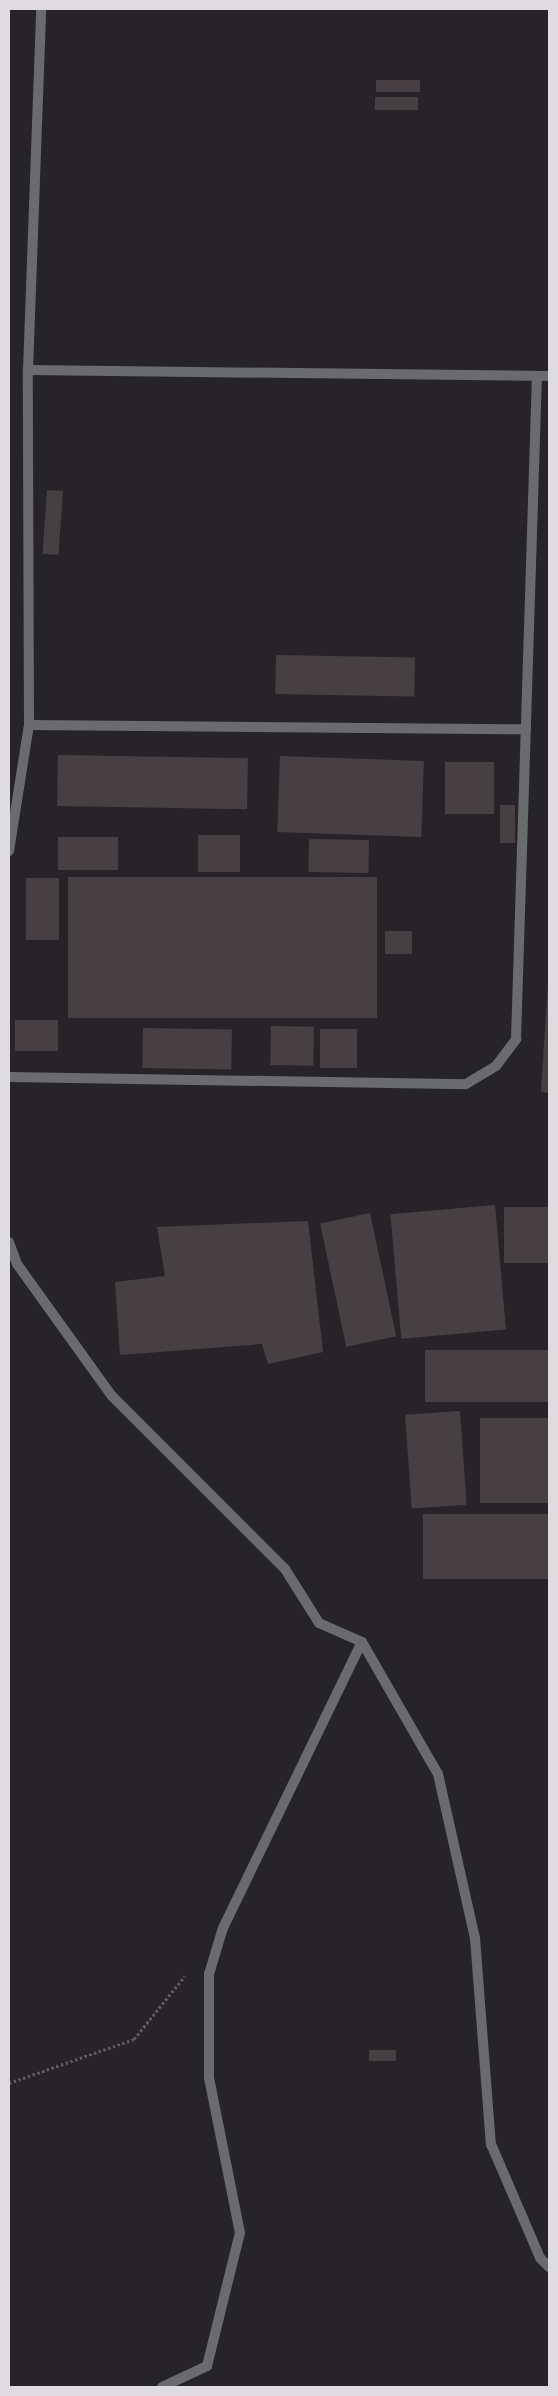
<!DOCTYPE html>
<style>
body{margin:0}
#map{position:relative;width:558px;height:2396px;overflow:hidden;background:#272429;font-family:"Archivo Narrow",sans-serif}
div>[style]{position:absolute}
.building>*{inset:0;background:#464043;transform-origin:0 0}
.path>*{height:3px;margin-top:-1.5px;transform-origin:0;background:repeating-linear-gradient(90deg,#5f5c60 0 2.5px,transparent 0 5px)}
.lane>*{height:10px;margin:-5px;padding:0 5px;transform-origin:5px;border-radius:5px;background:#6a6b6d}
.street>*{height:10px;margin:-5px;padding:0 5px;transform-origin:5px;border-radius:5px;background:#6a6b6d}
span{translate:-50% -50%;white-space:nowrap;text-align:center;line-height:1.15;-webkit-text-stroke:5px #1d1b1f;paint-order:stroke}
.frame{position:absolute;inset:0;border:10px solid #dedcdf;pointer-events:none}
</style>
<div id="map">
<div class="building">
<div style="left:376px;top:80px;width:44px;height:12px"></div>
<div style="left:375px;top:97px;width:43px;height:13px"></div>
<div style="left:47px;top:490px;width:16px;height:64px;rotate:4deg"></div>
<div style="left:276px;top:655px;width:139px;height:39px;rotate:1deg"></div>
<div style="left:58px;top:755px;width:190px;height:51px;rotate:1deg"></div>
<div style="left:280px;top:756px;width:144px;height:76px;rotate:2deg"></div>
<div style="left:445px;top:762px;width:49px;height:52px"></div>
<div style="left:500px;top:805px;width:15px;height:38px"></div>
<div style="left:198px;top:835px;width:42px;height:37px"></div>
<div style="left:58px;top:837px;width:60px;height:33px"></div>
<div style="left:309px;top:839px;width:60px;height:33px;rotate:1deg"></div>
<div style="left:68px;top:877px;width:309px;height:141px"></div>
<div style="left:26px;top:878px;width:33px;height:62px"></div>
<div style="left:385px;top:931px;width:27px;height:23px"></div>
<div style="clip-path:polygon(548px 982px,549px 982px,549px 1093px,541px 1092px)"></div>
<div style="left:15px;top:1020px;width:43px;height:31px"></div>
<div style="left:271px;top:1026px;width:43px;height:39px;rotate:1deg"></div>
<div style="left:143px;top:1028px;width:89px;height:40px;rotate:1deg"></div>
<div style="left:320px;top:1029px;width:37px;height:39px"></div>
<div style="left:495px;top:1205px;width:125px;height:105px;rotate:85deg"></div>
<div style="left:504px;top:1207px;width:45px;height:56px"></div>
<div style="left:370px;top:1213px;width:126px;height:51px;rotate:78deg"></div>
<div style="clip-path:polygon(308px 1221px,323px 1352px,268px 1364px,262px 1344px,120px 1355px,115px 1282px,165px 1276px,157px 1227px)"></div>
<div style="left:549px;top:1350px;width:52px;height:124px;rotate:90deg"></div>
<div style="left:460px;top:1411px;width:94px;height:55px;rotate:86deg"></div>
<div style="left:549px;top:1418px;width:85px;height:69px;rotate:90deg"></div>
<div style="left:549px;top:1514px;width:65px;height:126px;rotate:90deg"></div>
<div style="left:396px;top:2050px;width:11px;height:27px;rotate:90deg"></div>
</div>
<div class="path">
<div style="left:9px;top:2083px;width:133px;rotate:-19.4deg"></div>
<div style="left:134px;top:2039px;width:81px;rotate:-51deg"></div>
</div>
<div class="lane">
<div style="left:28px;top:370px;width:361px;rotate:-87.9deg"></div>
<div style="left:29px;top:725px;width:497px;rotate:0.5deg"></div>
<div style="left:9px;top:851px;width:128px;rotate:-81deg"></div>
<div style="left:29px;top:725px;width:355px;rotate:-90.2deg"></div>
<div style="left:28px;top:370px;width:521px;rotate:0.66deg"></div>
<div style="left:9px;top:1077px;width:457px;rotate:0.9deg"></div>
<div style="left:466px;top:1084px;width:35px;rotate:-31deg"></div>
<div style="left:496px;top:1066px;width:34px;rotate:-53deg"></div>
<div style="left:516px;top:1039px;width:663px;rotate:-88.19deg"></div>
<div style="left:9px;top:1242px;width:23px;rotate:70deg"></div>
<div style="left:17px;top:1264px;width:163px;rotate:54.3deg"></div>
<div style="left:112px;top:1396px;width:245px;rotate:45deg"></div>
<div style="left:285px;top:1569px;width:64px;rotate:57.8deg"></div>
<div style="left:319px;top:1623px;width:47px;rotate:23.8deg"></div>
<div style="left:362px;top:1642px;width:152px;rotate:60.1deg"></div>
<div style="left:438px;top:1774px;width:168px;rotate:77.3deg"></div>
<div style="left:475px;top:1938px;width:207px;rotate:85.6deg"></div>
<div style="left:491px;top:2144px;width:124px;rotate:66.7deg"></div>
<div style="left:540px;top:2258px;width:13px;rotate:45deg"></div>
</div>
<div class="street">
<div style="left:162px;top:2387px;width:50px;rotate:-25deg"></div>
<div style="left:207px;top:2366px;width:137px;rotate:-76.1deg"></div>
<div style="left:240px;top:2233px;width:158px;rotate:-101.3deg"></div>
<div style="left:209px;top:2078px;width:104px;rotate:-90deg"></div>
<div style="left:209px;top:1974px;width:48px;rotate:-73.1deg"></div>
<div style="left:223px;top:1928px;width:318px;rotate:-64.1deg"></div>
</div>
<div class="frame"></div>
</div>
